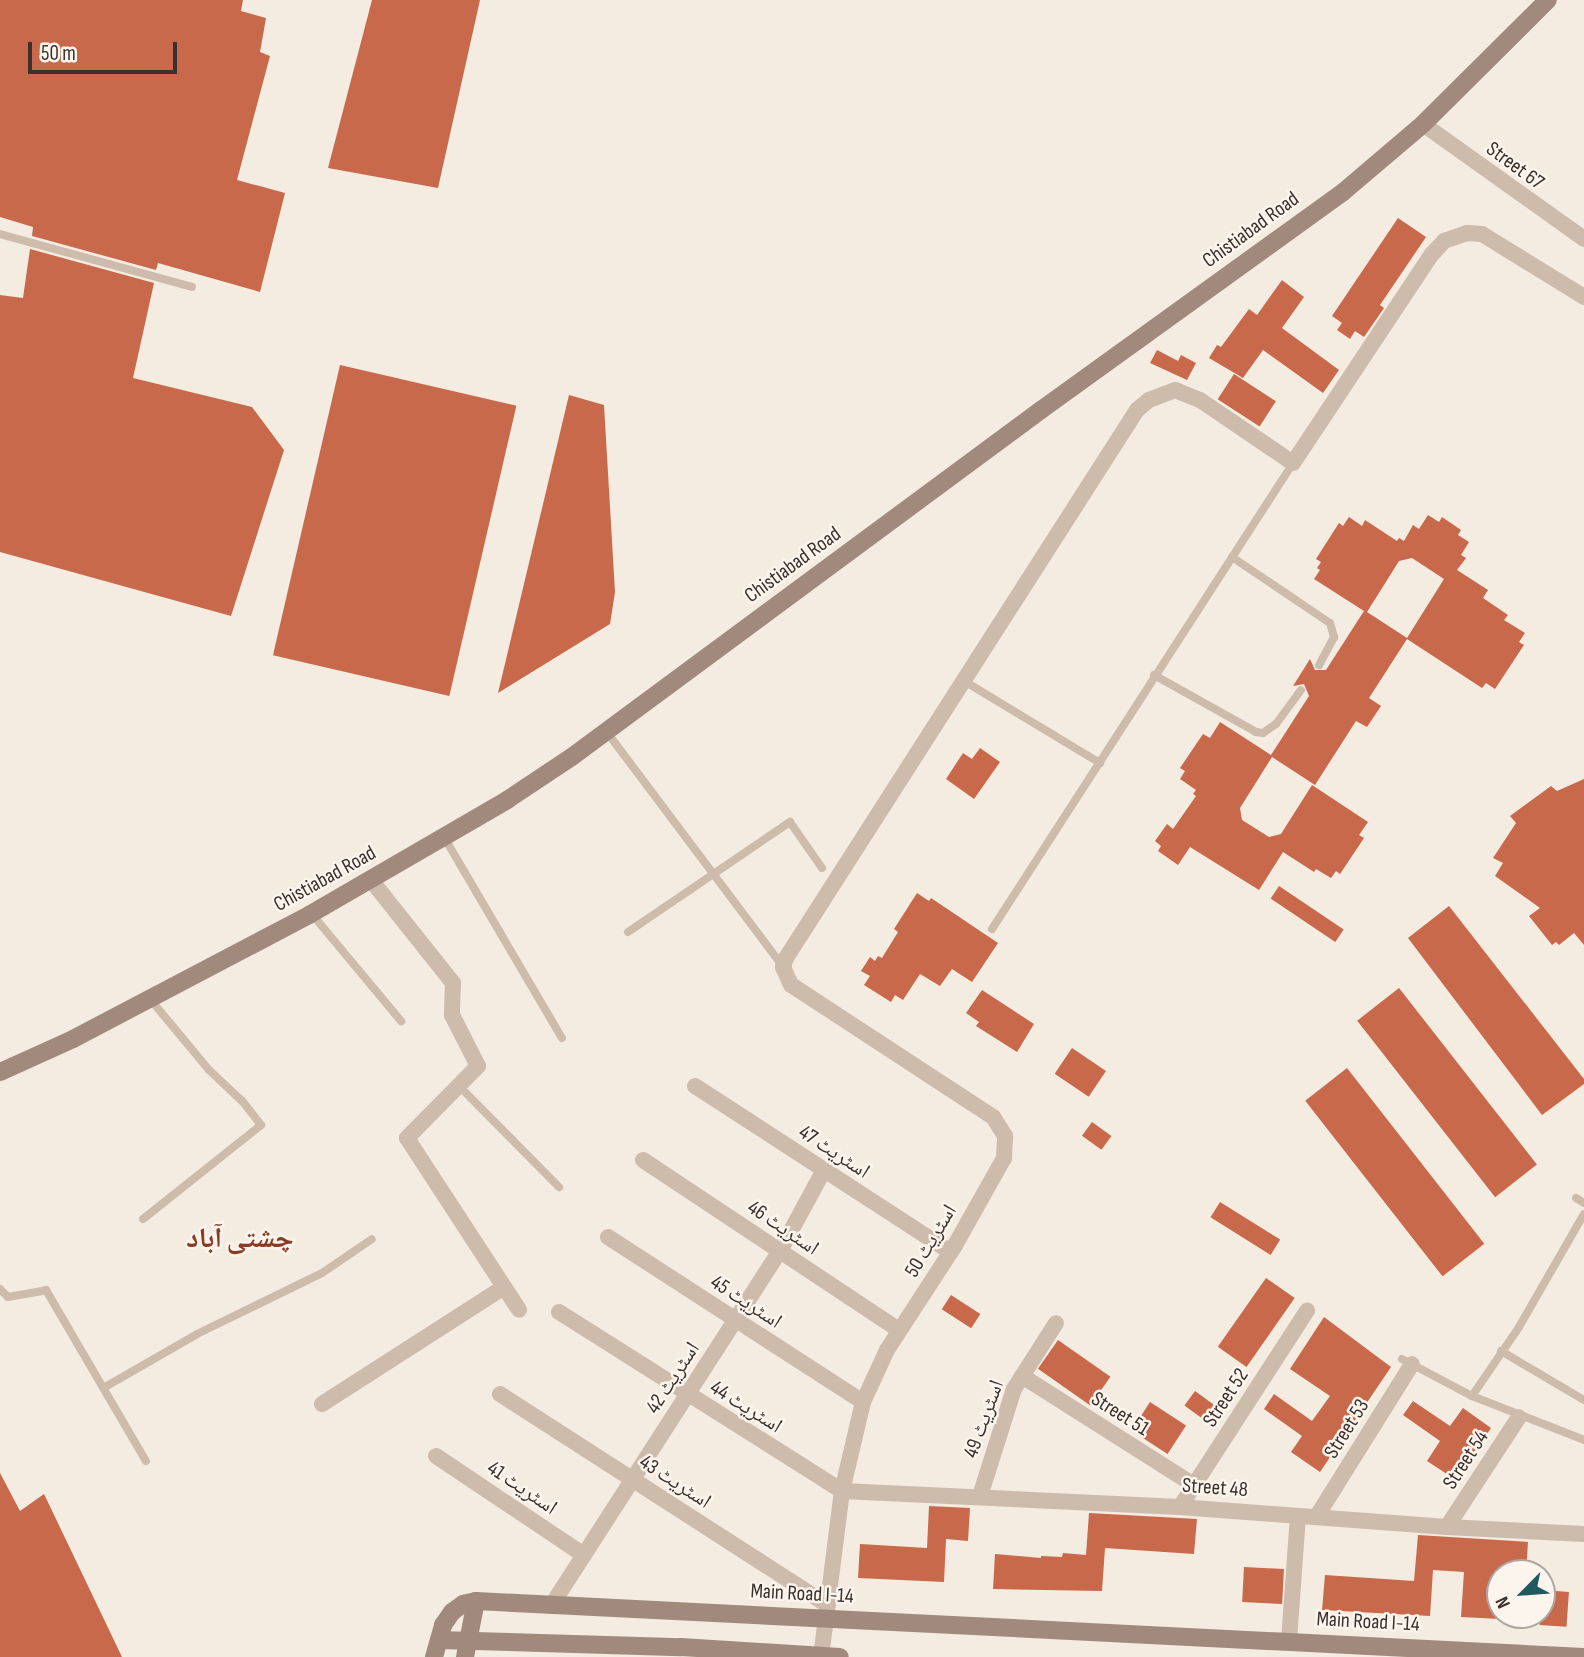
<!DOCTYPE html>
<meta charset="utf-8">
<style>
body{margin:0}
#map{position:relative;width:1584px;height:1657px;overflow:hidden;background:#f4ebe1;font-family:"Sofia Sans Condensed","Noto Naskh Arabic",sans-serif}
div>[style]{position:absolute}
.building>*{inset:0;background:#c8694b;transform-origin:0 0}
.lane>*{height:8px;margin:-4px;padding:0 4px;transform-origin:4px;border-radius:4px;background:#cdbbac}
.street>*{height:16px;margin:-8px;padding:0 8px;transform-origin:8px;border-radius:8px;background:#cdbbac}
.secondary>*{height:18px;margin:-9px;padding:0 9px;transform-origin:9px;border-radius:9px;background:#a18a7d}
span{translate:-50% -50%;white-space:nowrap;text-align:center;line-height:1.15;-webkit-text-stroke:5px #fbf5ee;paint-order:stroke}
.street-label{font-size:21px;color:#3b302b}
.district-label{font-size:28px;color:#8c3b22;font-weight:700}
.north{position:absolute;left:1486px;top:1559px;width:70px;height:70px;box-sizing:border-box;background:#fbf5ee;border:2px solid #aea6a0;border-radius:50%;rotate:245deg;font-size:19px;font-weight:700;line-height:28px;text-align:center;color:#3b302b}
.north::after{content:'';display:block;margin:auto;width:24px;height:32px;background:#1f5a5e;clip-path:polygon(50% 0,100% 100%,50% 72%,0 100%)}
.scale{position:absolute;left:28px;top:42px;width:149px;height:32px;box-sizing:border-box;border:4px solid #3b302b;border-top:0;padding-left:9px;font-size:21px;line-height:24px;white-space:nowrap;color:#3b302b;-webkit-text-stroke:5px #fbf5ee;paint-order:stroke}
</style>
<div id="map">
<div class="building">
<div style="clip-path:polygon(0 0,243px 0,241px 11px,266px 18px,260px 52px,270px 56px,237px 180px,285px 193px,260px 292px,158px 263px,156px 270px,32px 236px,33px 227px,0 217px)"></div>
<div style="clip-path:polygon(372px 0,480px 0,438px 188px,328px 168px)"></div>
<div style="clip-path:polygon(1398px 218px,1426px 237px,1380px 305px,1384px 308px,1364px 337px,1355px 331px,1350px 339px,1337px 330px,1342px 323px,1332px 316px)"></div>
<div style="clip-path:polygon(30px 249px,154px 283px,133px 378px,252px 407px,284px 450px,231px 616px,0 552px,0 295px,23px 298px)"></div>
<div style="clip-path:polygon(1282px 280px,1304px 297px,1282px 328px,1339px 370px,1323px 393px,1263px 350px,1243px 378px,1209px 358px,1217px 345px,1221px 347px,1249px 309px,1257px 315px)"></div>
<div style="clip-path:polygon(1157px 350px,1178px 361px,1181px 355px,1196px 363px,1187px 380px,1150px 363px)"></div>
<div style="left:340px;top:365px;width:181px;height:298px;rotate:13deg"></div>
<div style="left:1234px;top:374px;width:50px;height:30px;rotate:33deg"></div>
<div style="clip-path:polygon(569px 395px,604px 405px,615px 592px,610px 624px,498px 693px)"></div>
<div style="clip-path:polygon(evenodd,1428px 515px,1439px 522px,1442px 517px,1461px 530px,1458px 535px,1469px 542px,1461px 555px,1466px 558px,1457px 570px,1488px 590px,1483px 598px,1508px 615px,1504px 620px,1525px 633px,1519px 642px,1524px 645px,1495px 689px,1486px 683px,1482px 688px,1407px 639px,1369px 698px,1381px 706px,1367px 727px,1356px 721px,1315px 785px,1272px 757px,1240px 808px,1242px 820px,1269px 837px,1281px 834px,1312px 785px,1368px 822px,1359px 835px,1364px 838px,1340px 874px,1336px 871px,1331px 878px,1316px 869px,1314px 872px,1283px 852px,1259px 890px,1190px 847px,1178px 865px,1158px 851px,1161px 846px,1155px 841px,1167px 824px,1173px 829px,1196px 796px,1193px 794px,1196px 790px,1180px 779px,1185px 771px,1180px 768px,1203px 734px,1210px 738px,1220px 722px,1271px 755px,1309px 696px,1304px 684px,1293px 686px,1310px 659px,1315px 670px,1326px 670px,1364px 611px,1314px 579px,1320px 570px,1317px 568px,1321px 562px,1316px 559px,1339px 523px,1343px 526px,1349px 517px,1362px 526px,1365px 520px,1397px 541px,1399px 538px,1404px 541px,1413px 525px,1419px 529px,1428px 515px,1412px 558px,1444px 579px,1407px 638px,1367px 612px,1399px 561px,1412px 558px)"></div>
<div style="clip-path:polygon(980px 748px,1000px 762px,974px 799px,946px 779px,963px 753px,972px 759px)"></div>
<div style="clip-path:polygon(1584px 779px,1584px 945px,1574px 933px,1559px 945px,1556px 942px,1552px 945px,1529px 916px,1540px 908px,1495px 876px,1503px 863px,1493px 858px,1516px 823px,1510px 816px,1551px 786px,1557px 791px)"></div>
<div style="left:1279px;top:886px;width:78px;height:15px;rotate:34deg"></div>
<div style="clip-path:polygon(917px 893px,929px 901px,931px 898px,998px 943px,972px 982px,952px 969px,940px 986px,920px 974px,903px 1000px,895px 995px,891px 1002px,864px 985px,870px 976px,861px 971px,870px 957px,875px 961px,878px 956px,882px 958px,898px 932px,894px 929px)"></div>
<div style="clip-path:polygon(1449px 906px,1584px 1079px,1584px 1084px,1542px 1115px,1408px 938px)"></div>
<div style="left:1399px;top:988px;width:224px;height:53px;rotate:52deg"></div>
<div style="clip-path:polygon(982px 990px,1034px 1024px,1017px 1052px,976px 1026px,979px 1022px,966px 1013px)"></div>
<div style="left:1072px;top:1048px;width:41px;height:31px;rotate:34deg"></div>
<div style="left:1347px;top:1068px;width:223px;height:53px;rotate:52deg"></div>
<div style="left:1092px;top:1122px;width:24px;height:17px;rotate:36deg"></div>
<div style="left:1220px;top:1202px;width:71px;height:18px;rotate:32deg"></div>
<div style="left:1266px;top:1278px;width:35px;height:84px;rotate:35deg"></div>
<div style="left:951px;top:1295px;width:35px;height:17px;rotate:33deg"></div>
<div style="clip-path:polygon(1324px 1317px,1391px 1367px,1320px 1472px,1291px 1452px,1302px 1436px,1264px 1409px,1274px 1394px,1312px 1421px,1330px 1396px,1290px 1369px)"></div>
<div style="left:1058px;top:1340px;width:64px;height:35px;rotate:35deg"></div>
<div style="left:1195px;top:1391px;width:36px;height:18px;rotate:36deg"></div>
<div style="clip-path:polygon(1413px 1401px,1450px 1426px,1463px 1408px,1491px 1428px,1456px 1480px,1427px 1461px,1440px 1441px,1403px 1415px)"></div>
<div style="left:1150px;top:1402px;width:43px;height:34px;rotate:33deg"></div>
<div style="clip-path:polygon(0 1473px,20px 1511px,44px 1494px,122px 1657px,0 1657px)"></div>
<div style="clip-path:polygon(929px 1506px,970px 1508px,968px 1541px,946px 1539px,944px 1582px,858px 1578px,860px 1544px,927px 1548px)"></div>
<div style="clip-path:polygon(1089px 1513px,1197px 1519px,1194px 1554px,1105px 1548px,1102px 1591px,993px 1589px,995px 1554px,1041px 1558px,1041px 1556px,1062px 1557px,1063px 1553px,1086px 1555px)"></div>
<div style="clip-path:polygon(1418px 1535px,1528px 1542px,1526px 1573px,1500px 1573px,1500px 1619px,1461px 1617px,1464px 1572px,1433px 1570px,1430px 1616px,1322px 1610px,1325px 1575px,1414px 1581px)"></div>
<div style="left:1244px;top:1567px;width:40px;height:35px;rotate:3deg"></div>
<div style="left:1542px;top:1590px;width:27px;height:35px;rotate:4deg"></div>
</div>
<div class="lane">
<div style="left:0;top:234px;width:199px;rotate:15.4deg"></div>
<div style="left:1232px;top:557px;width:118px;rotate:34deg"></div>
<div style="left:1330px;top:623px;width:15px;rotate:74deg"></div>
<div style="left:1334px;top:637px;width:32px;rotate:118deg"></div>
<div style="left:1154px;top:675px;width:117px;rotate:29.2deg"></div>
<div style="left:1256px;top:732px;width:7px;rotate:8deg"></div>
<div style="left:1263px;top:733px;width:16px;rotate:-35deg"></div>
<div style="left:1276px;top:724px;width:42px;rotate:-53.7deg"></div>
<div style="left:964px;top:681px;width:159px;rotate:31.1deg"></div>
<div style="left:606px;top:731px;width:295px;rotate:53.1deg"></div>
<div style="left:444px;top:837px;width:233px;rotate:59.6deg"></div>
<div style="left:311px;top:913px;width:141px;rotate:50.2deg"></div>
<div style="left:992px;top:929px;width:555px;rotate:-57.14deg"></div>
<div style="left:628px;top:932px;width:196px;rotate:-34.2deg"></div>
<div style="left:790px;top:822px;width:56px;rotate:55.2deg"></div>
<div style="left:460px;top:1087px;width:141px;rotate:45.3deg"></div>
<div style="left:1576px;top:1198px;width:9px;rotate:32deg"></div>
<div style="left:143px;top:1219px;width:151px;rotate:-38.5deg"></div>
<div style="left:261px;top:1125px;width:31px;rotate:-128deg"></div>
<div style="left:242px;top:1101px;width:45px;rotate:-136.8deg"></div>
<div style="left:209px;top:1070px;width:92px;rotate:-129.7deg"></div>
<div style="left:0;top:1289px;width:11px;rotate:45deg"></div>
<div style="left:8px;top:1297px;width:39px;rotate:-10deg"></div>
<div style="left:46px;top:1290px;width:198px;rotate:59.7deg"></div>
<div style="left:1501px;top:1351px;width:96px;rotate:30.6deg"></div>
<div style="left:1402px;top:1359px;width:79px;rotate:27.9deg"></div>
<div style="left:1472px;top:1396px;width:120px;rotate:21.4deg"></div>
<div style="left:105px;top:1387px;width:106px;rotate:-29.9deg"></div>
<div style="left:197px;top:1334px;width:139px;rotate:-26deg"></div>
<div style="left:322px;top:1273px;width:60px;rotate:-34.2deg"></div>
<div style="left:1472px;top:1396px;width:83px;rotate:-55.7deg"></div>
<div style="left:1519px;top:1327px;width:130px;rotate:-60.1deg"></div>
</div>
<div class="street">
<div style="left:1423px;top:124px;width:198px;rotate:35.5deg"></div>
<div style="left:371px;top:880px;width:132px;rotate:51.5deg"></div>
<div style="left:453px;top:983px;width:32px;rotate:92deg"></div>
<div style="left:452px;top:1015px;width:57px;rotate:63deg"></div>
<div style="left:478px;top:1066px;width:101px;rotate:134.6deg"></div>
<div style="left:407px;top:1138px;width:205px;rotate:56.9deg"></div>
<div style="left:695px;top:1086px;width:305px;rotate:33deg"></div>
<div style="left:643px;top:1160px;width:307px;rotate:33.6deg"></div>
<div style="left:608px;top:1237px;width:304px;rotate:32.9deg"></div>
<div style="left:559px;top:1312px;width:335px;rotate:32.3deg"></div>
<div style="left:842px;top:1491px;width:338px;rotate:2.7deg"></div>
<div style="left:1180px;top:1507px;width:268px;rotate:4.3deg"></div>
<div style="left:1447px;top:1527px;width:137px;rotate:2.9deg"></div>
<div style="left:1022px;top:1376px;width:205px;rotate:32.4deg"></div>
<div style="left:500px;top:1394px;width:390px;rotate:32.8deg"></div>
<div style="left:322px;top:1404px;width:216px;rotate:-32.7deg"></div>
<div style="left:436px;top:1456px;width:178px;rotate:33.8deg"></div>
<div style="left:980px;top:1496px;width:112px;rotate:-72.4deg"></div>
<div style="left:1014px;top:1389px;width:78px;rotate:-57.5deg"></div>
<div style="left:1180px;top:1507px;width:234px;rotate:-57.1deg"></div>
<div style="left:1317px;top:1516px;width:179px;rotate:-58deg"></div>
<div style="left:1447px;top:1527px;width:131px;rotate:-56.8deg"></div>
<div style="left:551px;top:1606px;width:422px;rotate:-57.2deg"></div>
<div style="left:780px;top:1251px;width:92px;rotate:-61.5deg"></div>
<div style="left:1289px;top:1641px;width:125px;rotate:-85.9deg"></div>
<div style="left:821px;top:1657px;width:167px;rotate:-82.8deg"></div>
<div style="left:842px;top:1491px;width:91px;rotate:-76.7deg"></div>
<div style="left:863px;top:1402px;width:57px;rotate:-65.2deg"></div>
<div style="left:887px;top:1350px;width:123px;rotate:-57deg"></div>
<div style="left:954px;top:1247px;width:102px;rotate:-60.7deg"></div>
<div style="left:1004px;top:1158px;width:22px;rotate:-87deg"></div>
<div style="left:1005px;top:1136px;width:22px;rotate:-122deg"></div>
<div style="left:993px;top:1117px;width:241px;rotate:-146.8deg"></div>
<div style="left:791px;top:985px;width:20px;rotate:-114deg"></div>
<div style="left:783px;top:967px;width:9px;rotate:-72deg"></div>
<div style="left:786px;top:958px;width:651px;rotate:-57.36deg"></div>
<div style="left:1137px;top:410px;width:16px;rotate:-40deg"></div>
<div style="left:1149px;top:400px;width:28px;rotate:-21deg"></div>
<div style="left:1175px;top:390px;width:27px;rotate:22deg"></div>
<div style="left:1200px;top:400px;width:112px;rotate:34.1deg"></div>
<div style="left:1293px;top:463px;width:251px;rotate:-56.4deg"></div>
<div style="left:1432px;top:254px;width:18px;rotate:-47deg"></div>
<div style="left:1444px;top:241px;width:24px;rotate:-19deg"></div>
<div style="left:1467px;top:233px;width:15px;rotate:4deg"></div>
<div style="left:1482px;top:234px;width:120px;rotate:31.7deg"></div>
</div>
<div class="secondary">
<div style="left:0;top:1072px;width:80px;rotate:-24.3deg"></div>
<div style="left:73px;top:1039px;width:267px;rotate:-27.7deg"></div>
<div style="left:309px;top:915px;width:229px;rotate:-30.1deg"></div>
<div style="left:507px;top:800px;width:79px;rotate:-33.7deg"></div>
<div style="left:573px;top:756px;width:582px;rotate:-36.48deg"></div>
<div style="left:1041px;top:410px;width:371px;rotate:-35.8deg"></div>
<div style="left:1342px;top:193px;width:106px;rotate:-40.4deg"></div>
<div style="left:1423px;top:124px;width:176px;rotate:-44.8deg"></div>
<div style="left:439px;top:1640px;width:242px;rotate:1.7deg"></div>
<div style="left:681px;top:1647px;width:159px;rotate:3.6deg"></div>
<div style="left:434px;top:1657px;width:33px;rotate:-74deg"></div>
<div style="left:443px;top:1625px;width:16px;rotate:-55deg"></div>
<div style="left:452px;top:1612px;width:14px;rotate:-36deg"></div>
<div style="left:463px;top:1604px;width:13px;rotate:-13deg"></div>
<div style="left:476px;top:1601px;width:1109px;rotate:2.89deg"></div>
<div style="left:465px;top:1657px;width:57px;rotate:-78.9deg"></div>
</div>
<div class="street-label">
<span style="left:1515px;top:166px;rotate:36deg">Street 67</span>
<span style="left:1251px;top:230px;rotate:-36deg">Chistiabad Road</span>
<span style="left:793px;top:565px;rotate:-36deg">Chistiabad Road</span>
<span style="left:325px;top:879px;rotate:-29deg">Chistiabad Road</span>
<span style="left:834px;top:1152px;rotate:33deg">اسٹریٹ 47</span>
<span style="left:783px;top:1228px;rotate:34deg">اسٹریٹ 46</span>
<span style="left:931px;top:1241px;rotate:-59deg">اسٹریٹ 50</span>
<span style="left:746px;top:1302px;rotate:33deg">اسٹریٹ 45</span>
<span style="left:673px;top:1378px;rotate:-57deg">اسٹریٹ 42</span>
<span style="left:1226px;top:1398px;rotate:-57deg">Street 52</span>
<span style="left:746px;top:1407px;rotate:32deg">اسٹریٹ 44</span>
<span style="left:1120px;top:1414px;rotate:32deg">Street 51</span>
<span style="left:984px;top:1419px;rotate:-70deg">اسٹریٹ 49</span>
<span style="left:1347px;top:1429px;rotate:-58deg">Street 53</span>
<span style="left:1466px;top:1460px;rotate:-57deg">Street 54</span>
<span style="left:675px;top:1482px;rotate:33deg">اسٹریٹ 43</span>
<span style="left:522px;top:1488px;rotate:34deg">اسٹریٹ 41</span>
<span style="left:1215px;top:1488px;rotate:4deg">Street 48</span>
<span style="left:802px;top:1594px;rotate:3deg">Main Road I-14</span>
<span style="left:1368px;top:1622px;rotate:3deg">Main Road I-14</span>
</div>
<div class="district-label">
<span style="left:240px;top:1239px">چشتی آباد</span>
</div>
<div class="north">N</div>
<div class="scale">50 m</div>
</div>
